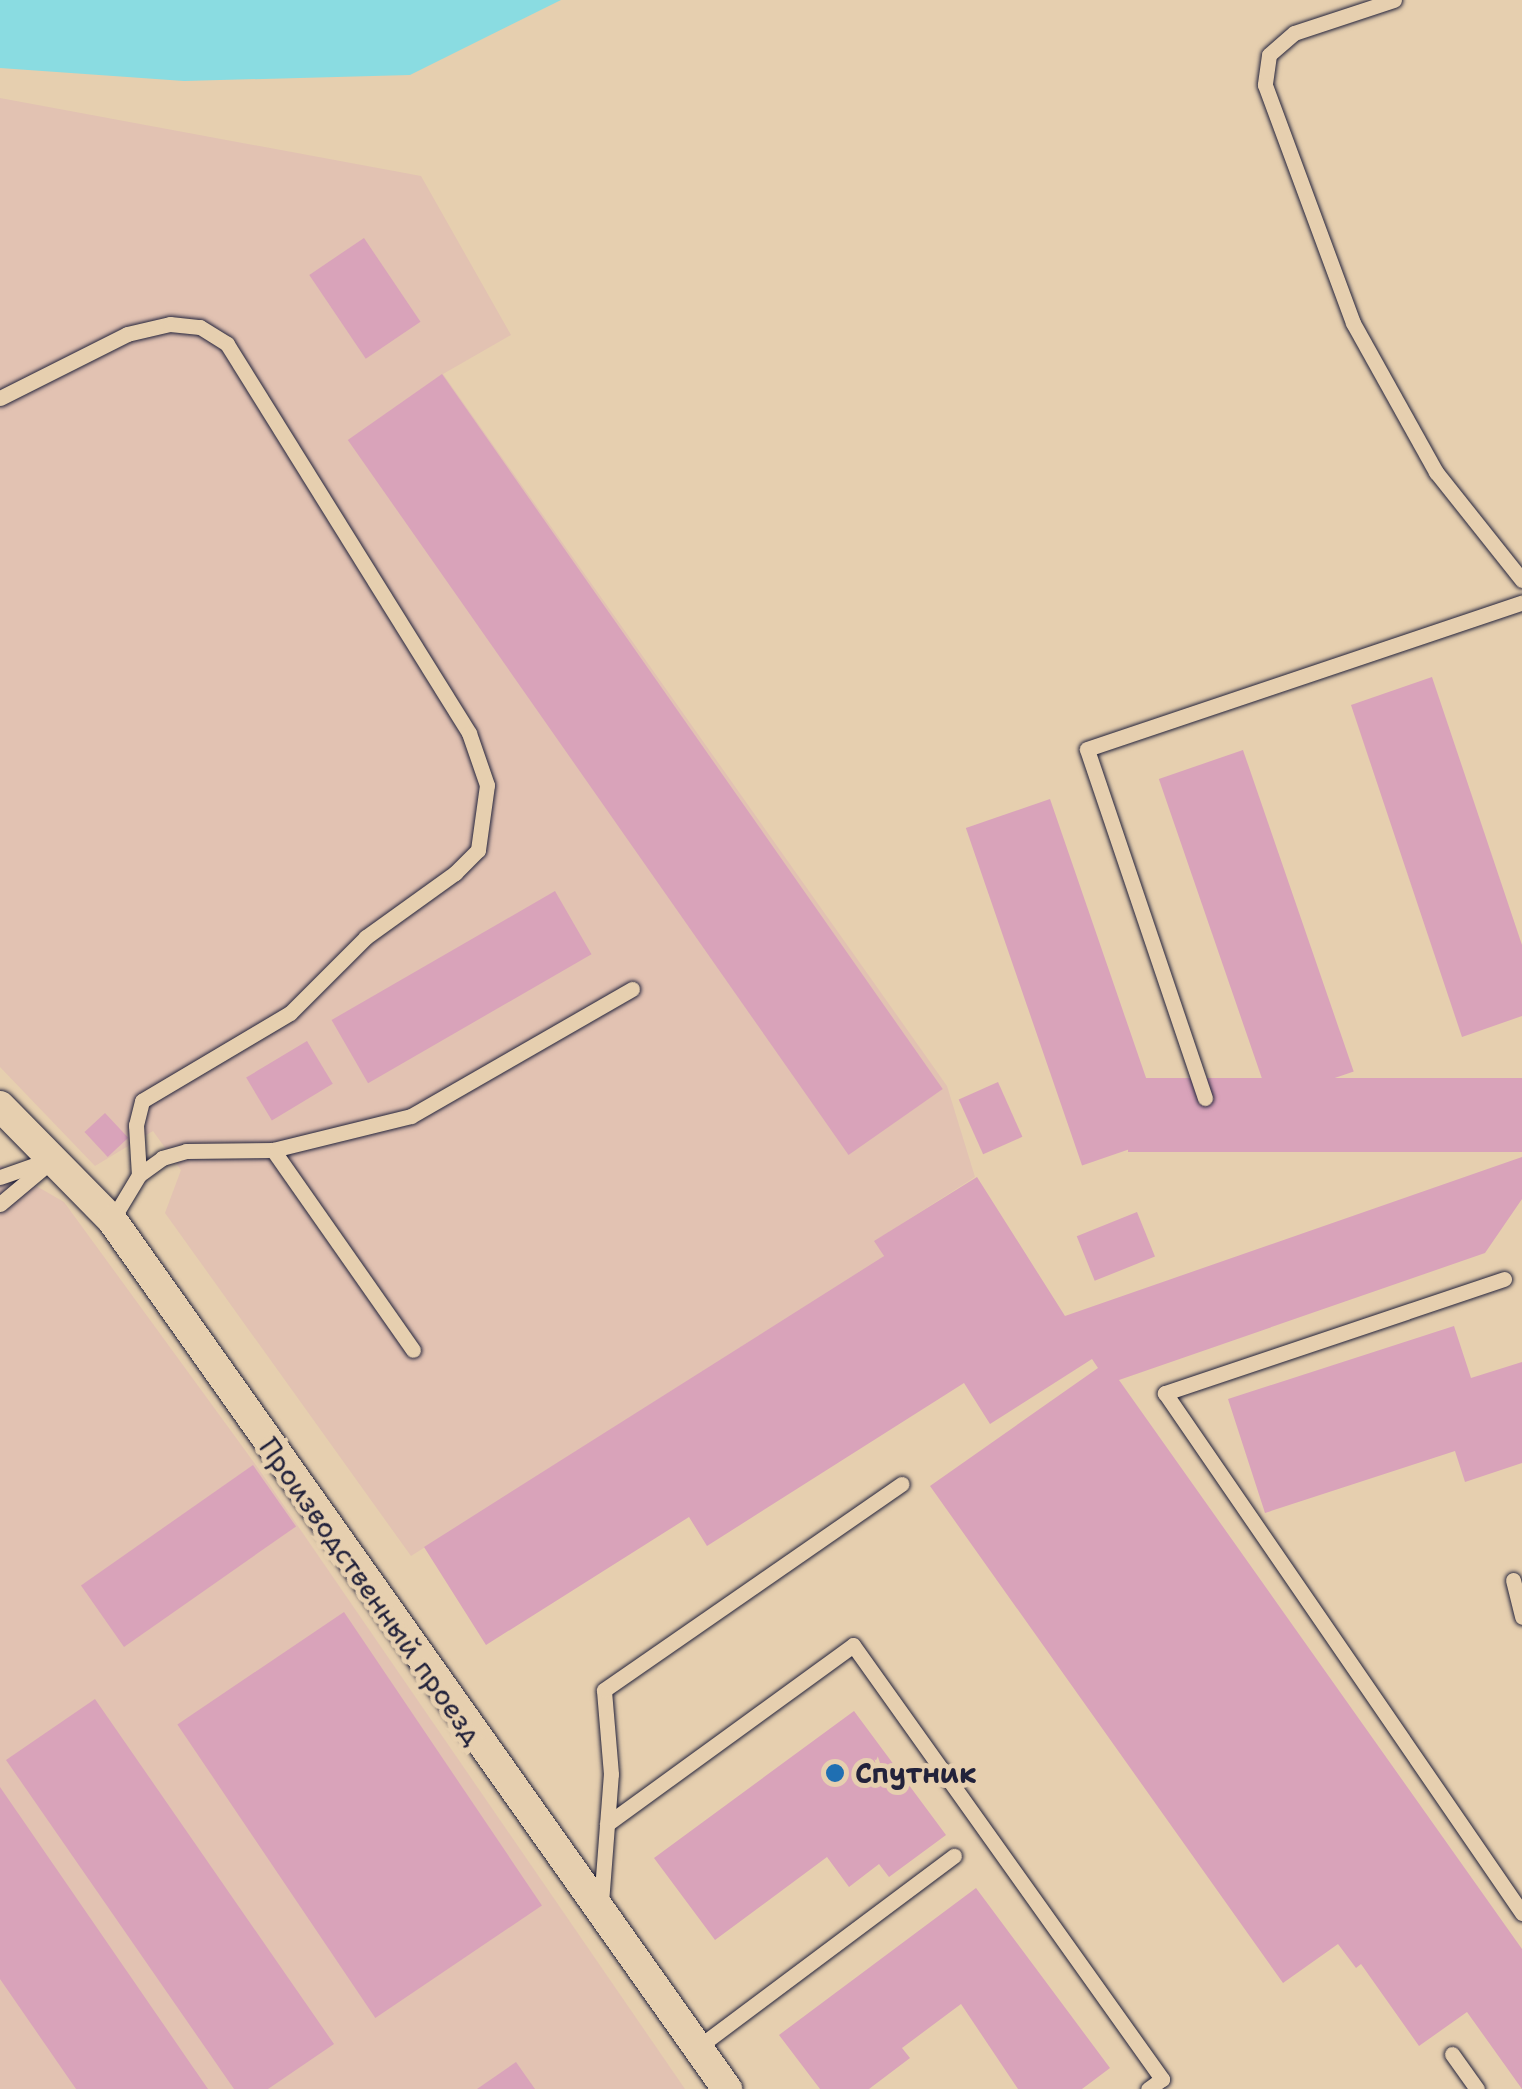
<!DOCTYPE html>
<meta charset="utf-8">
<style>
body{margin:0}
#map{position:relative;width:1522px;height:2089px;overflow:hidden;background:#e6cfaf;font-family:"Shantell Sans",sans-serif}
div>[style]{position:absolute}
.built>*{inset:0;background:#e2c2b2}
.water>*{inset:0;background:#8adce1}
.building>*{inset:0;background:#d9a3ba;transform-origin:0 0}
.roads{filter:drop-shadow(0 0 2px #22223b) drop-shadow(0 0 2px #22223b)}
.lane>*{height:15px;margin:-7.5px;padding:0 7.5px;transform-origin:7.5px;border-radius:7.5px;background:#e6cfaf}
.street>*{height:30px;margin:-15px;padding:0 15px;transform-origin:15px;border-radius:15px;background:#e6cfaf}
.dots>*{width:28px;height:28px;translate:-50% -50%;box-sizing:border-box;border:5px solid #e6cfaf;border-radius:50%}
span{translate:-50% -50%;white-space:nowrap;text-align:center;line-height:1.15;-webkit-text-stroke:10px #e6cfaf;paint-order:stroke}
.street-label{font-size:28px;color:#22223b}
.poi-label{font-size:28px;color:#22223b;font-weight:700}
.left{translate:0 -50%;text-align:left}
</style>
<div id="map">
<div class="built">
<div style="clip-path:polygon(0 98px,421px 176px,511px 335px,443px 374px,947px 1086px,975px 1177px,875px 1241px,884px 1256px,411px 1556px,165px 1213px,181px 1170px,153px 1131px,95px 1166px,0 1067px)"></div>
<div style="clip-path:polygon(0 1165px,64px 1202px,258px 1468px,685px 2089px,0 2089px)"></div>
</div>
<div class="water">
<div style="clip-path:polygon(0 0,561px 0,410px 75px,184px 81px,0 68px)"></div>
</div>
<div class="building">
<div style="left:364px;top:238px;width:101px;height:66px;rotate:56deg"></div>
<div style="left:442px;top:374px;width:873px;height:115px;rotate:55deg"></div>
<div style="clip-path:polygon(1432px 677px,1522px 945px,1522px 1016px,1462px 1037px,1351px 705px)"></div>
<div style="left:1243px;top:750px;width:340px;height:89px;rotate:71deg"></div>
<div style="left:1050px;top:799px;width:357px;height:89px;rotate:71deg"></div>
<div style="left:555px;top:891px;width:73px;height:258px;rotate:60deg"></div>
<div style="left:307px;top:1041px;width:50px;height:71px;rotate:59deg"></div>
<div style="left:1522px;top:1078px;width:74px;height:394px;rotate:90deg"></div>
<div style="left:998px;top:1082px;width:60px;height:43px;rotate:66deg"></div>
<div style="left:105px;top:1113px;width:34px;height:28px;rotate:47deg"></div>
<div style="clip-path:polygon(1522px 1157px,1522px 1199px,1485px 1253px,1119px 1380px,1522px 1949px,1522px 2089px,1467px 2012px,1419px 2046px,1361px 1964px,1356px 1968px,1338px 1944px,1283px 1983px,930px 1486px,1098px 1368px,1092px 1359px,990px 1424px,964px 1383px,707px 1546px,689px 1517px,486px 1645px,424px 1547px,884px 1256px,874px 1241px,977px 1177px,1065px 1316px)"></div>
<div style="left:1137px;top:1212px;width:48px;height:65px;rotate:68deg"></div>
<div style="clip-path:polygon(1454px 1326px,1471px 1378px,1522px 1362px,1522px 1463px,1465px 1482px,1455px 1451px,1265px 1513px,1228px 1399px)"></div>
<div style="left:253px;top:1465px;width:75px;height:210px;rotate:55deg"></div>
<div style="left:344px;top:1612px;width:354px;height:201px;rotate:56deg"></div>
<div style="clip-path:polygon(95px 1699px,334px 2044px,268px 2089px,234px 2089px,6px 1760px)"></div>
<div style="clip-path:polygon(854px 1711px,946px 1835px,889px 1877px,879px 1864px,849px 1887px,827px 1857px,715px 1940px,654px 1858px)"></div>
<div style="clip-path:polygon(0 1787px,208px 2089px,76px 2089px,0 1979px)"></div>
<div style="clip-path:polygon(976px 1888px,1110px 2068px,1082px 2089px,1018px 2089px,961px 2004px,902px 2048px,910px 2058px,869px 2089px,820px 2089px,779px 2035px)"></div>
<div style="clip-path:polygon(516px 2062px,535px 2089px,477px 2089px)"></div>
</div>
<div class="roads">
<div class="lane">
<div style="left:1394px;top:0;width:105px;rotate:161.7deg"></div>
<div style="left:1294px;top:33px;width:33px;rotate:139deg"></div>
<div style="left:1269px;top:55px;width:30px;rotate:98deg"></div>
<div style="left:1265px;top:85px;width:254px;rotate:69.7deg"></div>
<div style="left:1353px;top:323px;width:171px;rotate:60.9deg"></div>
<div style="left:1436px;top:472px;width:138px;rotate:51.5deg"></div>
<div style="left:0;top:398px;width:142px;rotate:-26.7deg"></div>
<div style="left:127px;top:334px;width:44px;rotate:-13.1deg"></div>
<div style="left:170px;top:324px;width:30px;rotate:6deg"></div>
<div style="left:200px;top:327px;width:32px;rotate:32deg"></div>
<div style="left:227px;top:344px;width:458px;rotate:58.1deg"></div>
<div style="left:469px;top:733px;width:55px;rotate:70.9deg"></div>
<div style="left:487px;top:785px;width:66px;rotate:97.9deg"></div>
<div style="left:478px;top:850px;width:33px;rotate:135deg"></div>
<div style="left:455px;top:873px;width:110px;rotate:144.3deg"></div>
<div style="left:366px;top:937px;width:107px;rotate:135deg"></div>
<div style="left:290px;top:1013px;width:172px;rotate:149.3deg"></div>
<div style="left:142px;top:1101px;width:25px;rotate:104deg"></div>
<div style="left:136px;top:1125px;width:50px;rotate:86.6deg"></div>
<div style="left:1205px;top:1098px;width:368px;rotate:-108.7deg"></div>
<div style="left:1087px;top:749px;width:459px;rotate:-18.6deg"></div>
<div style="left:273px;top:1150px;width:244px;rotate:55deg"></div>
<div style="left:0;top:1177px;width:49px;rotate:-19.2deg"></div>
<div style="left:0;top:1204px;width:72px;rotate:-39.9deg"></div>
<div style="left:112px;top:1220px;width:52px;rotate:-59deg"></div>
<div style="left:139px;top:1175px;width:29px;rotate:-36deg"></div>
<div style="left:162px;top:1158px;width:25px;rotate:-16deg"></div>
<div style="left:186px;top:1151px;width:87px;rotate:-0.7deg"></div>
<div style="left:273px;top:1150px;width:142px;rotate:-13.8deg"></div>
<div style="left:411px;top:1116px;width:255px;rotate:-29.9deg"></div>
<div style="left:1504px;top:1279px;width:358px;rotate:161.4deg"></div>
<div style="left:1165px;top:1393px;width:631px;rotate:55.53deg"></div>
<div style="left:1513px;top:1580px;width:38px;rotate:76deg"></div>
<div style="left:607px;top:1824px;width:304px;rotate:-36deg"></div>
<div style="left:853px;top:1645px;width:533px;rotate:54.55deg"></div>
<div style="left:1162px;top:2079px;width:17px;rotate:144deg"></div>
<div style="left:601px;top:1903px;width:129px;rotate:-85.6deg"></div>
<div style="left:611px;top:1774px;width:84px;rotate:-94.8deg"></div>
<div style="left:604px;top:1690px;width:362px;rotate:-34.7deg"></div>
<div style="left:697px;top:2048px;width:321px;rotate:-36.8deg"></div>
<div style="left:1452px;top:2054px;width:43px;rotate:54.5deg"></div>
</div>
<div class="street">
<div style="left:0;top:1106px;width:160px;rotate:45.5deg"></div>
<div style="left:112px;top:1220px;width:1065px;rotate:54.71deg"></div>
</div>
</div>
<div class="dots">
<div style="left:835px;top:1773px;background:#1f6fb2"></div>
</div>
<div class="street-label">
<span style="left:371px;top:1591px;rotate:55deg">Производственный проезд</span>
</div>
<div class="poi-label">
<span class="left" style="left:855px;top:1773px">Спутник</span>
</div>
</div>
